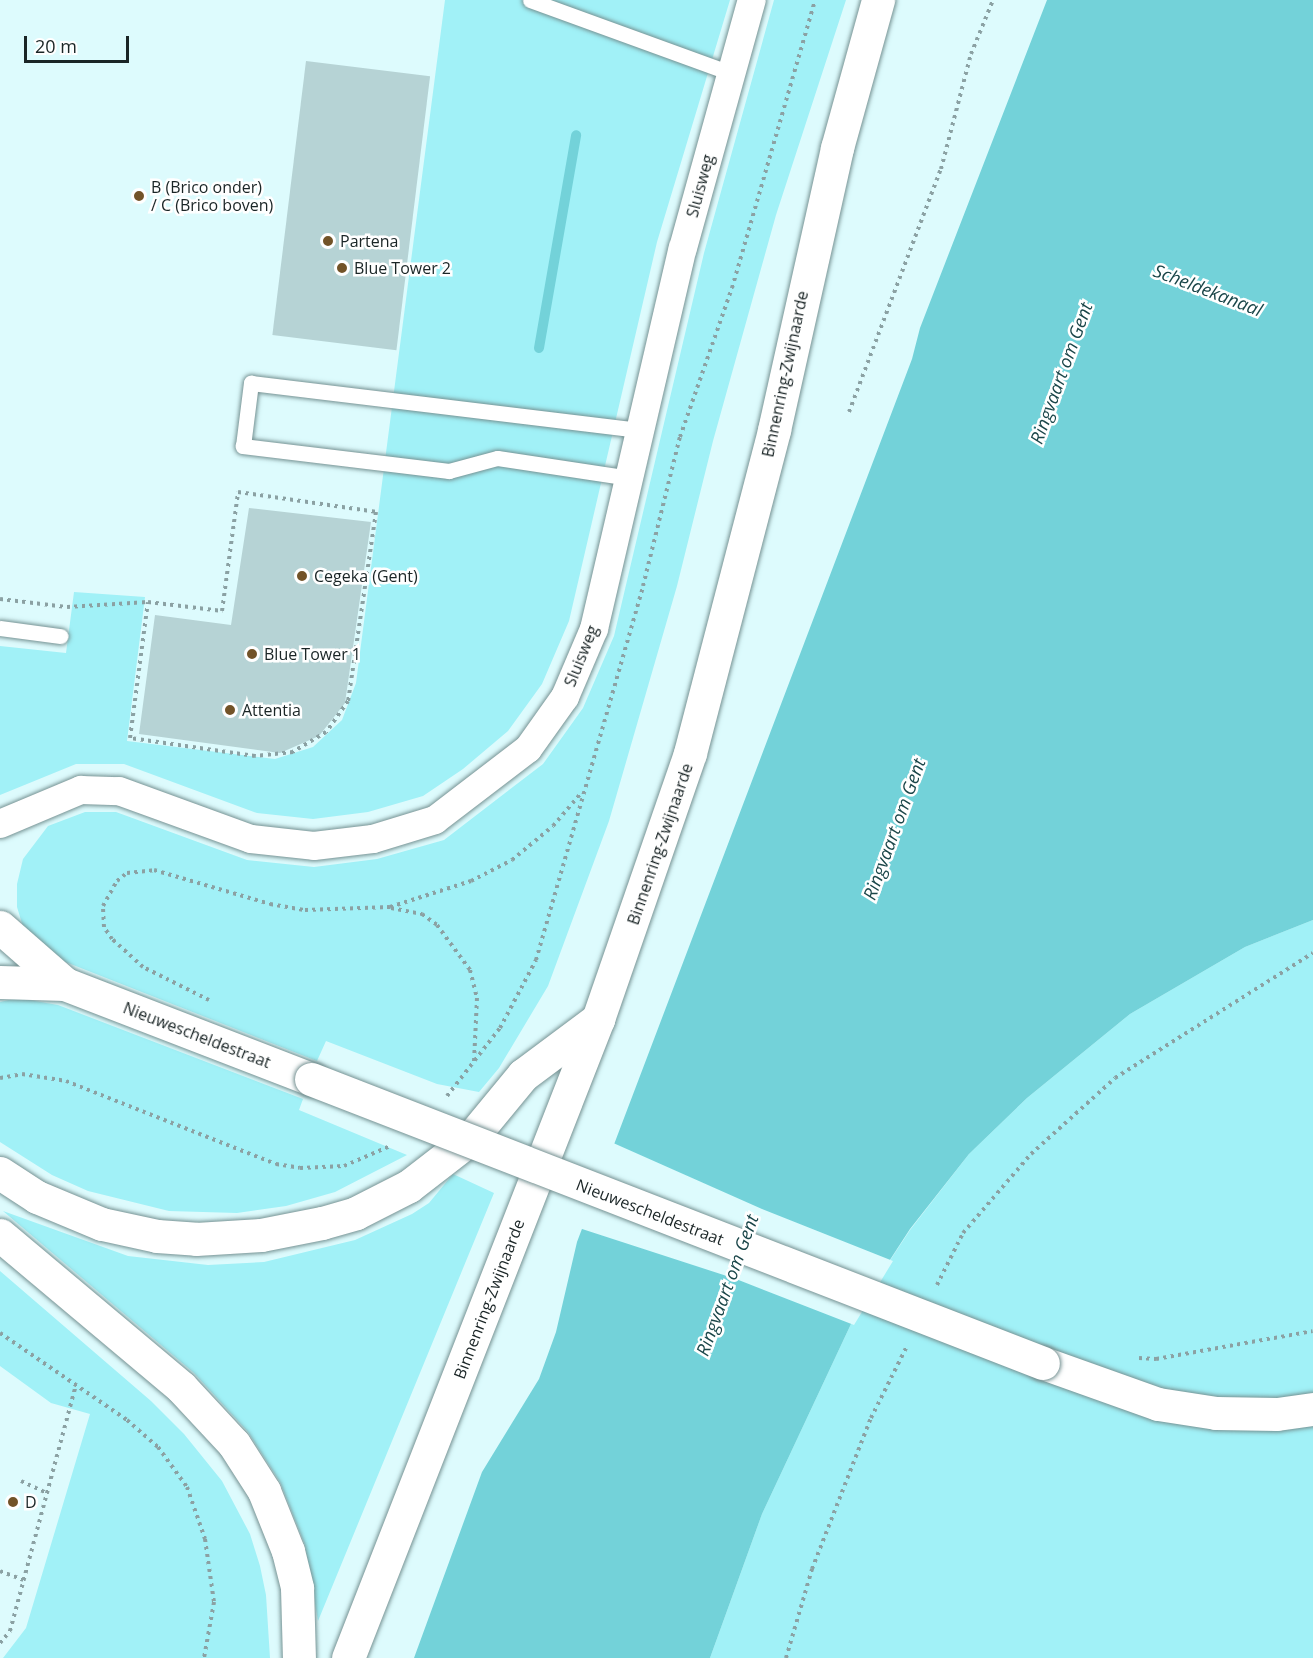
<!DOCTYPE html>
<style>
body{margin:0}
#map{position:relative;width:1313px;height:1658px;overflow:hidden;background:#ddfbfd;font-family:"Open Sans",sans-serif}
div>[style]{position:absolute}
.green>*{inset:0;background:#a1f1f7}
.water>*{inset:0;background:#73d2d9}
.pier>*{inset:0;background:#ddfbfd}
.stream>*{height:10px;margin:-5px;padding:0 5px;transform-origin:5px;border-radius:5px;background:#73d2d9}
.building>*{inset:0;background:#b6d3d5;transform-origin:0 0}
.path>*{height:4px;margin-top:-2px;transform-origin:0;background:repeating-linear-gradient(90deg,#8ba1a3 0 3px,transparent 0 7.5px)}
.roads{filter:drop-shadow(0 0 2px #769293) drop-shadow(0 0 2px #769293)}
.lane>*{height:15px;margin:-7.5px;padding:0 7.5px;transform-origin:7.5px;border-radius:7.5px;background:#fff}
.street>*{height:28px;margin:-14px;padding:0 14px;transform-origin:14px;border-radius:14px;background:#fff}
.secondary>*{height:33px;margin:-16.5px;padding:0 16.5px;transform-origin:16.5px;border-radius:16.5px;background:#fff}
.highway>*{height:33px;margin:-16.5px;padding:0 16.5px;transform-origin:16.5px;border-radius:16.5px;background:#fff}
.bridges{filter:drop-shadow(0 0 2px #769293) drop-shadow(0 0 2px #769293)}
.secondary-bridge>*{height:33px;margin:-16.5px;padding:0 16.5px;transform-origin:16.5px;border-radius:16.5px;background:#fff}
.dots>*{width:16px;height:16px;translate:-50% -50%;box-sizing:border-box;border:3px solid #fff;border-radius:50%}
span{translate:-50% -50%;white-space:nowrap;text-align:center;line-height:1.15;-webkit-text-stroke:5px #fff;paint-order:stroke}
.street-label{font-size:16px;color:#1a2526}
.poi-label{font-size:16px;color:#1a2526}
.left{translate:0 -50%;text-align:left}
.water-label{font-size:18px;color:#1a4649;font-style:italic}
.scale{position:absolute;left:24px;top:36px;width:105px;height:27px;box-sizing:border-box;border:3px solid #1a2526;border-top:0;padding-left:8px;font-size:18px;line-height:21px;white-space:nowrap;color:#1a2526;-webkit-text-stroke:4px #fff;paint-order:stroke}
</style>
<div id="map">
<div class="green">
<div style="clip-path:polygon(445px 0,730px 0,657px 242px,569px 621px,542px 684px,508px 731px,463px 769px,423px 796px,368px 812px,313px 819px,257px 813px,124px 764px,76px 764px,0 795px,0 646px,66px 653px,74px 592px,145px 597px,127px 741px,275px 759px,313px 747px,342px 720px,356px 683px)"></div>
<div style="clip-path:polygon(774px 0,846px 0,776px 215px,713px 441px,677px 586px,609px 821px,548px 986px,499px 1068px,479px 1092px,437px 1084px,326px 1041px,317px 1061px,58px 959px,24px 930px,17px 907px,17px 884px,23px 859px,48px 826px,85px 812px,116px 812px,247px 860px,314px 867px,377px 859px,444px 840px,543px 764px,583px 708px,614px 636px,704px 253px)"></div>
<div style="clip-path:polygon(1313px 920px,1313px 1658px,710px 1658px,762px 1514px,858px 1309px,910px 1230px,969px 1154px,1027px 1098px,1130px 1014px,1245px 947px)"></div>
<div style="clip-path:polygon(18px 998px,58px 1005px,303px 1099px,299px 1110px,407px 1155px,335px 1192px,286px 1206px,237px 1213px,169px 1211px,88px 1191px,52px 1175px,0 1142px,0 1002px)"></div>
<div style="clip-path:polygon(453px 1174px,494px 1193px,318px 1621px,305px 1545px,280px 1482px,248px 1432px,194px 1373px,3px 1211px,128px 1256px,208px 1265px,264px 1262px,355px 1240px,412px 1214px,429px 1203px)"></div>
<div style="clip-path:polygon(0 1271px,151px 1401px,184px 1434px,222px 1481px,250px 1534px,260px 1566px,266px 1595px,270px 1658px,3px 1658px,26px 1628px,90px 1414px,51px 1403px,0 1366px)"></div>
</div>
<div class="water">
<div style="clip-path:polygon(1047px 0,1313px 0,1313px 920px,1245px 947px,1130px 1014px,1027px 1098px,969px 1154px,910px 1229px,858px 1309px,762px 1514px,710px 1658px,414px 1658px,482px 1472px,539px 1379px,556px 1332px,577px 1242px,912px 359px,920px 328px)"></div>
</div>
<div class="pier">
<div style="clip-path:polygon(611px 1142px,762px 1209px,893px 1261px,854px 1325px,736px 1279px,579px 1228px)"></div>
</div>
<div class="stream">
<div style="left:539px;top:348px;width:216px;rotate:-80.1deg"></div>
</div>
<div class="building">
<div style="left:306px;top:61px;width:125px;height:276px;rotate:7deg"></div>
<div style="clip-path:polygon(249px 508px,371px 522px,345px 703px,319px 736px,280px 753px,139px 734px,155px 615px,231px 625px)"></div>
</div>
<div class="path">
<div style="left:849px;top:412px;width:260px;rotate:-69.3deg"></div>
<div style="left:941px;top:169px;width:119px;rotate:-75.4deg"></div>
<div style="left:971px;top:54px;width:58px;rotate:-67.8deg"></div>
<div style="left:0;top:599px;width:67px;rotate:6.8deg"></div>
<div style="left:67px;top:607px;width:81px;rotate:-3.5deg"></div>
<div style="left:148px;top:602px;width:75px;rotate:6.9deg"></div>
<div style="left:222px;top:611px;width:120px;rotate:-82.3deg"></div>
<div style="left:238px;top:492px;width:139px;rotate:8.2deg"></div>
<div style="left:376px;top:512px;width:191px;rotate:98.4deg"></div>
<div style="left:348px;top:701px;width:38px;rotate:125deg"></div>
<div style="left:326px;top:732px;width:39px;rotate:149deg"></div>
<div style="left:293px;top:752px;width:38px;rotate:174deg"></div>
<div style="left:255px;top:756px;width:126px;rotate:-171.8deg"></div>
<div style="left:130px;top:738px;width:137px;rotate:-82.5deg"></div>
<div style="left:391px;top:908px;width:32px;rotate:11deg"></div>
<div style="left:422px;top:914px;width:19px;rotate:36deg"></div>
<div style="left:437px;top:925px;width:56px;rotate:53.7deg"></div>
<div style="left:470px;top:970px;width:29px;rotate:76deg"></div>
<div style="left:477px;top:998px;width:64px;rotate:92.7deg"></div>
<div style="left:209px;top:1000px;width:74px;rotate:-153.4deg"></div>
<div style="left:143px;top:967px;width:42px;rotate:-137.9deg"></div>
<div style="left:112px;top:939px;width:14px;rotate:-124deg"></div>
<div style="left:104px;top:927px;width:21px;rotate:-93deg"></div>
<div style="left:103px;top:906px;width:29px;rotate:-61deg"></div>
<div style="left:117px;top:881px;width:13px;rotate:-39deg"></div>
<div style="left:127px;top:873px;width:27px;rotate:-6deg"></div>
<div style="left:154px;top:870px;width:121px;rotate:16.3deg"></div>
<div style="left:270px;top:904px;width:36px;rotate:10deg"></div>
<div style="left:305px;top:910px;width:85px;rotate:-2deg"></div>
<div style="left:390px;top:907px;width:85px;rotate:-17.8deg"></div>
<div style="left:471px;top:881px;width:46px;rotate:-27.1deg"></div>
<div style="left:512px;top:860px;width:53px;rotate:-39.7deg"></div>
<div style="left:553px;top:826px;width:45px;rotate:-49.5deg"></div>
<div style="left:0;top:1078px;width:22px;rotate:-10deg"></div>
<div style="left:22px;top:1074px;width:45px;rotate:9deg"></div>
<div style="left:66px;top:1081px;width:226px;rotate:21.6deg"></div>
<div style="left:276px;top:1164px;width:24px;rotate:9deg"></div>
<div style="left:300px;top:1168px;width:44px;rotate:-2.6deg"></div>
<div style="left:344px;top:1166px;width:50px;rotate:-23.5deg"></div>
<div style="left:447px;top:1096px;width:86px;rotate:-52.1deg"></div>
<div style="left:500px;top:1028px;width:77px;rotate:-62.1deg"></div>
<div style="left:536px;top:960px;width:389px;rotate:-74deg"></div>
<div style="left:643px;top:586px;width:154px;rotate:-76.1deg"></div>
<div style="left:680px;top:437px;width:158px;rotate:-70.8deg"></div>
<div style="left:732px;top:288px;width:300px;rotate:-73.9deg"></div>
<div style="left:937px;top:1285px;width:58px;rotate:-63.4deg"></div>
<div style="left:963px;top:1233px;width:104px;rotate:-49.3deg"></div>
<div style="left:1031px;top:1154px;width:113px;rotate:-42.1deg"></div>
<div style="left:1115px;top:1078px;width:234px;rotate:-32.3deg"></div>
<div style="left:0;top:1333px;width:154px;rotate:34.4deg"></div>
<div style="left:127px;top:1420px;width:41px;rotate:41.1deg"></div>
<div style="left:158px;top:1447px;width:49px;rotate:54.1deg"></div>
<div style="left:187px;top:1487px;width:55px;rotate:70.9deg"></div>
<div style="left:205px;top:1539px;width:64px;rotate:81.9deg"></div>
<div style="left:214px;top:1602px;width:57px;rotate:100.1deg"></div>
<div style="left:1139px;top:1358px;width:17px;rotate:3deg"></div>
<div style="left:1156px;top:1359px;width:159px;rotate:-10.1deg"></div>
<div style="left:21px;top:1481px;width:26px;rotate:25deg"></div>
<div style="left:0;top:1571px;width:25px;rotate:21deg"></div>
<div style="left:0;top:1643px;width:16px;rotate:-50deg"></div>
<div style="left:10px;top:1631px;width:255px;rotate:-75deg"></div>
<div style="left:786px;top:1658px;width:93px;rotate:-73.7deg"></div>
<div style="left:812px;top:1569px;width:162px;rotate:-68.7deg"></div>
<div style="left:871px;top:1418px;width:80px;rotate:-63.4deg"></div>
</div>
<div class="roads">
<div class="lane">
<div style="left:530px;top:0;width:214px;rotate:20deg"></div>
<div style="left:630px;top:478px;width:134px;rotate:-171.4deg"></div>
<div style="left:497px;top:458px;width:50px;rotate:164.8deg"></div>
<div style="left:449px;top:471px;width:208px;rotate:-173.1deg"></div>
<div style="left:243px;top:446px;width:64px;rotate:-82.8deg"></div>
<div style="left:251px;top:383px;width:393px;rotate:6.9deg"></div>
<div style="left:0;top:628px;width:61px;rotate:7.6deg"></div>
</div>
<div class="street">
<div style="left:0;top:824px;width:88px;rotate:-22.8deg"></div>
<div style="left:81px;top:790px;width:38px;rotate:2deg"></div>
<div style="left:119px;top:791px;width:140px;rotate:20deg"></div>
<div style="left:251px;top:839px;width:63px;rotate:6.3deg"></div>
<div style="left:314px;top:846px;width:59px;rotate:-6.8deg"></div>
<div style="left:373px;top:839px;width:65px;rotate:-17deg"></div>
<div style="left:435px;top:820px;width:117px;rotate:-37.4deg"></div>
<div style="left:528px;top:749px;width:64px;rotate:-54.6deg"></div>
<div style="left:565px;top:697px;width:74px;rotate:-66.9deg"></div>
<div style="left:594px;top:629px;width:391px;rotate:-76.9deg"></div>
<div style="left:683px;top:248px;width:257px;rotate:-74.5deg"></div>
</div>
<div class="secondary">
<div style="left:0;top:927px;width:86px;rotate:41.2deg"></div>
<div style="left:65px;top:984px;width:264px;rotate:21.1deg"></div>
<div style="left:0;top:982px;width:65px;rotate:1.8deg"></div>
<div style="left:1043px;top:1363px;width:122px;rotate:19.6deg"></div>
<div style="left:1158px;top:1404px;width:59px;rotate:8.8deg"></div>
<div style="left:1216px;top:1413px;width:61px;rotate:0.9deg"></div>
<div style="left:1277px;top:1414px;width:36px;rotate:-8deg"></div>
</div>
<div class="highway">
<div style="left:0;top:1173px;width:44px;rotate:33deg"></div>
<div style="left:37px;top:1197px;width:70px;rotate:22.6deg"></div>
<div style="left:102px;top:1224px;width:56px;rotate:12.3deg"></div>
<div style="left:157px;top:1236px;width:39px;rotate:4deg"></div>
<div style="left:196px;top:1239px;width:65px;rotate:-3.5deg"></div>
<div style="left:261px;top:1235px;width:62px;rotate:-11.1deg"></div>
<div style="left:322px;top:1223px;width:35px;rotate:-16deg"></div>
<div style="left:356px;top:1213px;width:59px;rotate:-27deg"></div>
<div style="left:409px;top:1186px;width:78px;rotate:-37.7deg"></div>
<div style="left:471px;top:1138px;width:82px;rotate:-50.5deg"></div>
<div style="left:523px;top:1075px;width:94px;rotate:-36.7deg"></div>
<div style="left:0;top:1235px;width:236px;rotate:40deg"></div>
<div style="left:181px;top:1387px;width:78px;rotate:47.1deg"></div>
<div style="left:234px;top:1444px;width:56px;rotate:57.4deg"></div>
<div style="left:264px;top:1491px;width:65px;rotate:68.2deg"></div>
<div style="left:288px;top:1551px;width:38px;rotate:76deg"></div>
<div style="left:297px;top:1588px;width:70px;rotate:88.4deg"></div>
<div style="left:348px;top:1658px;width:686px;rotate:-68.63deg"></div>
<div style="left:598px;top:1019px;width:281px;rotate:-70.9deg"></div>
<div style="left:690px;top:753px;width:334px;rotate:-75.4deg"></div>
<div style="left:774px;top:430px;width:289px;rotate:-77.4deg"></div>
<div style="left:837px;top:148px;width:154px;rotate:-74.5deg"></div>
</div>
</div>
<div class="bridges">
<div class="secondary-bridge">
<div style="left:311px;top:1079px;width:785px;rotate:21.21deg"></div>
</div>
</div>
<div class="dots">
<div style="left:139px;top:196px;background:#725328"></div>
<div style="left:328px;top:241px;background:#725328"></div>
<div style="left:342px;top:268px;background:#725328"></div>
<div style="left:302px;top:576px;background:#725328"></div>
<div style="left:252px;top:654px;background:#725328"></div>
<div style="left:230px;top:710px;background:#725328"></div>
<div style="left:13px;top:1502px;background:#725328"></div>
</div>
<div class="street-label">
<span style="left:700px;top:186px;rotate:-75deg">Sluisweg</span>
<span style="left:785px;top:374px;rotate:-78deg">Binnenring-Zwijnaarde</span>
<span style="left:581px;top:656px;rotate:-68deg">Sluisweg</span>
<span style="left:660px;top:844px;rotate:-71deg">Binnenring-Zwijnaarde</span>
<span style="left:197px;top:1035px;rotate:21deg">Nieuwescheldestraat</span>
<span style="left:650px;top:1212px;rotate:21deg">Nieuwescheldestraat</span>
<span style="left:489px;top:1299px;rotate:-69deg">Binnenring-Zwijnaarde</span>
</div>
<div class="poi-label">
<span class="left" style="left:151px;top:196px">B (Brico onder)<br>/ C (Brico boven)</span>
<span class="left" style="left:340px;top:241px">Partena</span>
<span class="left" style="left:354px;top:268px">Blue Tower 2</span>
<span class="left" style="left:314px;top:576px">Cegeka (Gent)</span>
<span class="left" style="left:264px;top:654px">Blue Tower 1</span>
<span class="left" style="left:242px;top:710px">Attentia</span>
<span class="left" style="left:25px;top:1502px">D</span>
</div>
<div class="water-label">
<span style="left:1208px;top:290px;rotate:21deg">Scheldekanaal</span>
<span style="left:1061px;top:373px;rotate:-70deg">Ringvaart om Gent</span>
<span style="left:894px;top:829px;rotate:-70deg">Ringvaart om Gent</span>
<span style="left:727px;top:1285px;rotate:-70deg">Ringvaart om Gent</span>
</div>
<div class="scale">20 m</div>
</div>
